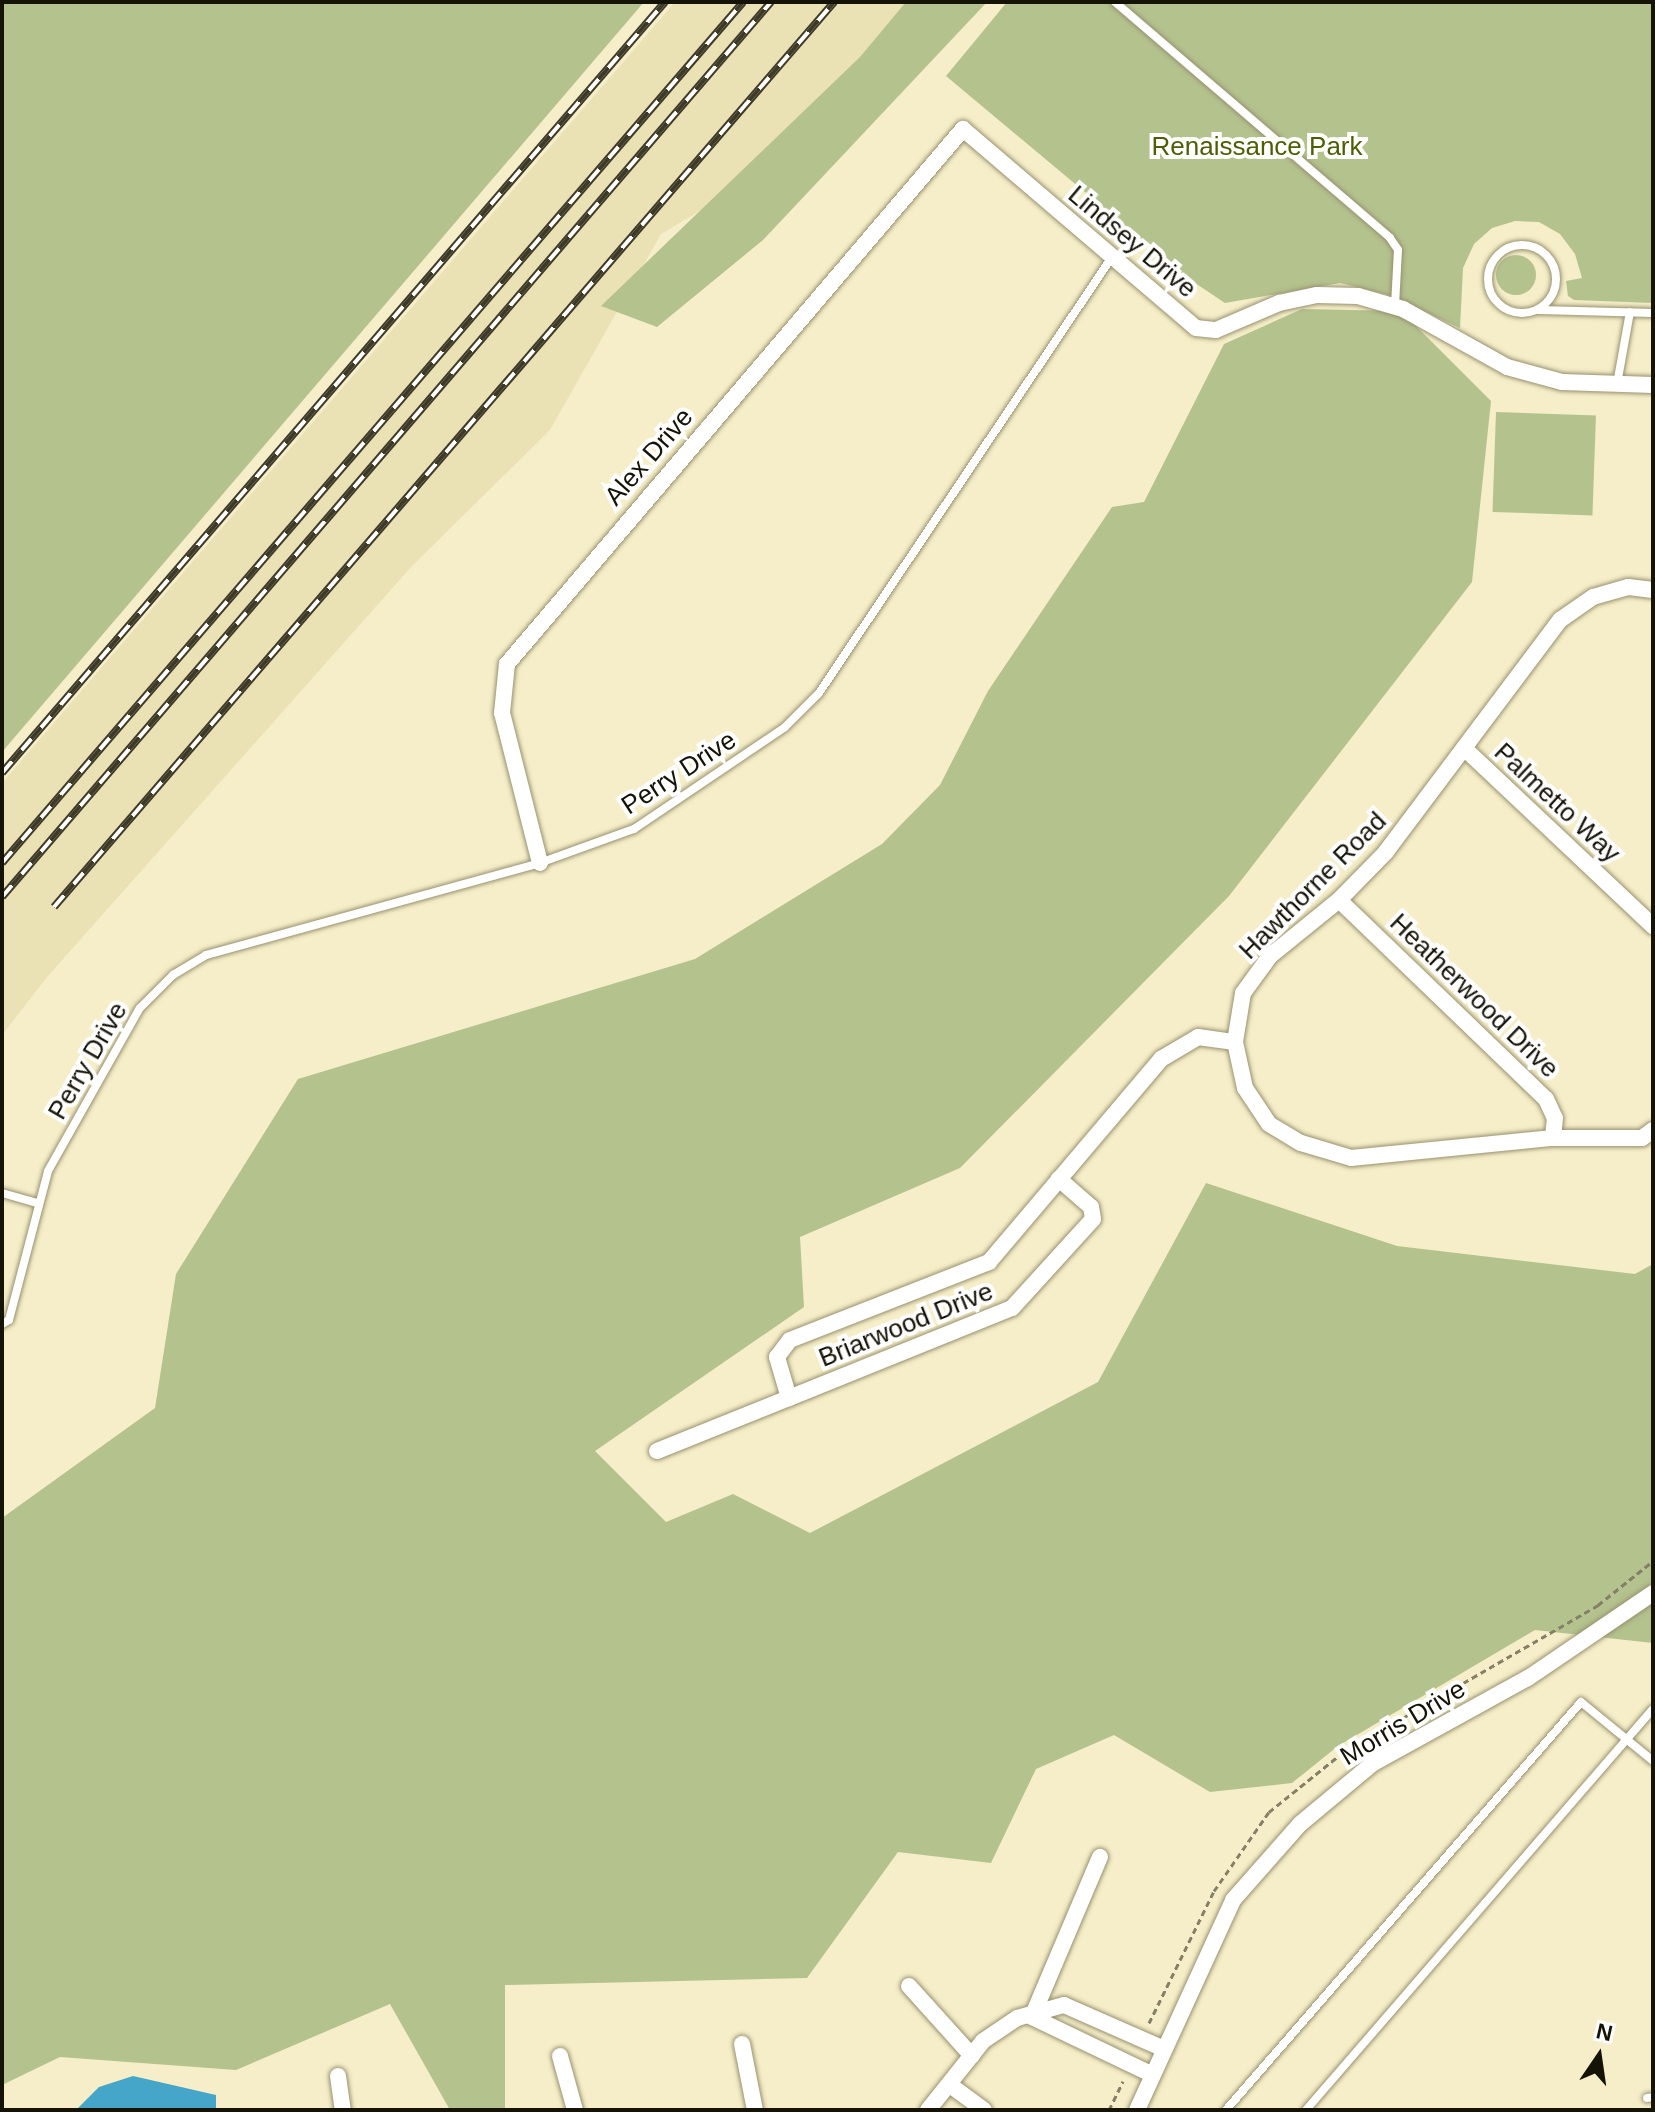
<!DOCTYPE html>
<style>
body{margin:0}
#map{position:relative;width:1655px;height:2112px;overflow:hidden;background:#f5eec8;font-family:Arial,sans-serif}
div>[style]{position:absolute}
.built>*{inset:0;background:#eae2b5}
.green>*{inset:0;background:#b4c28e;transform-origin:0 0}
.round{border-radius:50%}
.water>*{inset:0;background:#46a6c9}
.path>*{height:3px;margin-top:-1.5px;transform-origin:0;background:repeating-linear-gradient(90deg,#847f66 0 6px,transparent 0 10px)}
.roads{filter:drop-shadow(0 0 2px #98916f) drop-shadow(0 0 2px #98916f)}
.lane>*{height:8px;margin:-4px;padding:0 4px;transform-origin:4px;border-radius:4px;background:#fff}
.lane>.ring{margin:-4px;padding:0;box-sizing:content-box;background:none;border:8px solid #fff;border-radius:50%}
.street>*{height:16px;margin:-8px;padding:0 8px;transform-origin:8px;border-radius:8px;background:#fff}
.rail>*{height:8px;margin-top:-4px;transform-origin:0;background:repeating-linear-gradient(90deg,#fff 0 15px,#3e3a29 0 30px);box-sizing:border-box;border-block:2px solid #3e3a29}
span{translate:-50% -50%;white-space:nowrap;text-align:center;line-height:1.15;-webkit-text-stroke:8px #fff;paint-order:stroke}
.park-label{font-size:26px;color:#4e5e04}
.street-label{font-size:26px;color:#151206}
.frame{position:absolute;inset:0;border:4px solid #151206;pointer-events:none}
.north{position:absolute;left:1559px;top:2016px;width:80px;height:80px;-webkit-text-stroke:6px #fff;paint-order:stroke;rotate:13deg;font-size:22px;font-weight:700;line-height:32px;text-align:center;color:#151206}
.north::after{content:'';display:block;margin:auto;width:28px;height:36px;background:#151206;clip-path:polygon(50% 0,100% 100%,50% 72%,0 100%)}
</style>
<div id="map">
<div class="built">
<div style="clip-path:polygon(675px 2px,908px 2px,758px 176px,661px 234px,550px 430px,412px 566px,48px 976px,2px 1035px,2px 783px)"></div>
</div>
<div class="green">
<div style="clip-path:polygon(2px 2px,644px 2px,2px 752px)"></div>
<div style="clip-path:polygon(906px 2px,987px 2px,763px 240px,657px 327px,601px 306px,860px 57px)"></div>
<div style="clip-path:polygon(1007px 2px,1653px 2px,1653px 303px,1574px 300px,1568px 296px,1566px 281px,1582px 278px,1575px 254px,1560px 234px,1539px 222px,1515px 221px,1492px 228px,1474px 244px,1463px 268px,1460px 328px,1389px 295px,1340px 283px,1225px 303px,1189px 279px,946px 76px)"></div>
<div class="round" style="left:1496px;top:255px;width:40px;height:40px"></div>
<div style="clip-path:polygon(1302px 309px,1401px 311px,1491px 401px,1472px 582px,1229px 896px,960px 1168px,800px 1237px,804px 1307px,595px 1451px,666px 1522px,733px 1494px,810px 1533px,1098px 1382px,1206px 1183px,1397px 1246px,1635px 1274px,1653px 1264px,1653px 1643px,1535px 1630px,1338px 1746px,1292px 1783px,1210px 1792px,1114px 1735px,1036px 1769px,991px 1863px,898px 1852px,807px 1978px,505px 1985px,505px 2110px,450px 2110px,390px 2004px,236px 2070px,60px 2057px,2px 2085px,2px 1518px,155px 1408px,176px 1274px,298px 1079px,695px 959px,882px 844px,940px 785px,988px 691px,1112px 507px,1144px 502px,1224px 344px)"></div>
<div style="left:1496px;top:412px;width:100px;height:100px;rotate:2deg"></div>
</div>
<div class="water">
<div style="clip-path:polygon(133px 2076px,216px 2095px,216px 2110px,76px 2110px,99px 2087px)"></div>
</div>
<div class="path">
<div style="left:1149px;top:2023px;width:147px;rotate:-63.8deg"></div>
<div style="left:1214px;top:1891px;width:96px;rotate:-55.2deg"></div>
<div style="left:1269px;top:1812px;width:94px;rotate:-38.9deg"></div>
<div style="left:1342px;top:1753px;width:296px;rotate:-30deg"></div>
<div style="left:1598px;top:1605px;width:70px;rotate:-38.7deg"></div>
<div style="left:1109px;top:2110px;width:32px;rotate:-64deg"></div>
</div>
<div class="roads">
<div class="lane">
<div style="left:1115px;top:2px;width:362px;rotate:40.6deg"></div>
<div style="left:1390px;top:238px;width:14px;rotate:56deg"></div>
<div style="left:1398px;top:250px;width:56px;rotate:93.1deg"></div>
<div class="ring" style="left:1488px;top:245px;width:60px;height:60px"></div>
<div style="left:1539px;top:310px;width:114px;rotate:1.5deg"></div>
<div style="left:1617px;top:384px;width:73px;rotate:-79.8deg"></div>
<div style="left:2px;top:1193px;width:36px;rotate:16deg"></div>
<div style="left:2px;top:1324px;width:8px;rotate:-30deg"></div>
<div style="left:9px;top:1320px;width:154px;rotate:-75.3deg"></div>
<div style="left:48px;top:1171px;width:187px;rotate:-60.6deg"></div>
<div style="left:140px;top:1008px;width:47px;rotate:-45deg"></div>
<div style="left:173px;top:975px;width:39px;rotate:-31deg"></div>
<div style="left:206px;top:955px;width:346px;rotate:-15.4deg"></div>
<div style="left:540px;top:863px;width:100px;rotate:-19.9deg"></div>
<div style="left:634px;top:829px;width:182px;rotate:-34deg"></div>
<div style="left:785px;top:727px;width:48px;rotate:-45deg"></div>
<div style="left:819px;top:693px;width:525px;rotate:-56.1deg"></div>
<div style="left:1647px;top:2098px;width:6px;rotate:-9deg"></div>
<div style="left:1226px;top:2110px;width:541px;rotate:-48.97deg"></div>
<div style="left:1581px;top:1702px;width:93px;rotate:39.3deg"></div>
<div style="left:1306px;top:2110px;width:530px;rotate:-49.13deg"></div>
</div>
<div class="street">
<div style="left:1653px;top:590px;width:25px;rotate:-173deg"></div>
<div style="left:1628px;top:587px;width:36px;rotate:164deg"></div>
<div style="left:1593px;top:597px;width:40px;rotate:145.1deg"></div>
<div style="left:1560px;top:620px;width:290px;rotate:126.9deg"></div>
<div style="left:1386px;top:852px;width:67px;rotate:134.4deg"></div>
<div style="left:1339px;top:900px;width:89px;rotate:140.9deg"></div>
<div style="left:1270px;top:956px;width:46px;rotate:126.1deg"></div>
<div style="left:1243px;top:993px;width:50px;rotate:99.3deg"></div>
<div style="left:1235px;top:1042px;width:47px;rotate:77.7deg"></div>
<div style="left:1245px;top:1088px;width:43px;rotate:56.3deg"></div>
<div style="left:1269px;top:1124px;width:37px;rotate:31deg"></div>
<div style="left:1301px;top:1143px;width:52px;rotate:16.7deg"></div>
<div style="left:1351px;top:1158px;width:203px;rotate:-5.7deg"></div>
<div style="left:1553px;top:1138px;width:89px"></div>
<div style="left:1642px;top:1138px;width:14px;rotate:-36deg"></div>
<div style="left:1464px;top:748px;width:260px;rotate:43.3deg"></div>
<div style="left:540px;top:863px;width:155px;rotate:-104.2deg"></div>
<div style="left:502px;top:713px;width:49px;rotate:-84.2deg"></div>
<div style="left:507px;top:664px;width:703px;rotate:-49.56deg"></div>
<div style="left:963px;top:129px;width:306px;rotate:40.5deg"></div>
<div style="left:1196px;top:328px;width:20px;rotate:6deg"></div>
<div style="left:1216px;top:330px;width:69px;rotate:-23.2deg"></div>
<div style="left:1279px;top:303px;width:39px;rotate:-12deg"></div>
<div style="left:1317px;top:295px;width:41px;rotate:1.4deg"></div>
<div style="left:1358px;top:296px;width:47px;rotate:16.1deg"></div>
<div style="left:1403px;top:309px;width:119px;rotate:29.1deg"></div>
<div style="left:1507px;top:367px;width:57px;rotate:15.3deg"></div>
<div style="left:1562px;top:382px;width:91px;rotate:1.9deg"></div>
<div style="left:1339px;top:900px;width:287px;rotate:43.9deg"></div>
<div style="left:1546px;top:1099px;width:21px;rotate:65deg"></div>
<div style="left:1555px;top:1118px;width:20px;rotate:96deg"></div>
<div style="left:789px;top:1398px;width:240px;rotate:-22deg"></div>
<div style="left:1012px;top:1308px;width:120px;rotate:-47.7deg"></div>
<div style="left:1093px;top:1219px;width:12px;rotate:-99deg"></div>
<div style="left:1091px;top:1207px;width:43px;rotate:-138.8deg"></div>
<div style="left:657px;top:1451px;width:142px;rotate:-21.9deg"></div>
<div style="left:789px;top:1398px;width:43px;rotate:-106.3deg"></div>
<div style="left:777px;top:1357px;width:21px;rotate:-53deg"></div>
<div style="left:790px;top:1340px;width:214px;rotate:-21.4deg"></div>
<div style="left:989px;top:1262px;width:266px;rotate:-49.7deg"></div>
<div style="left:1161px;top:1059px;width:43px;rotate:-30.7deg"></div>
<div style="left:1198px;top:1037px;width:37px;rotate:8deg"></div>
<div style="left:909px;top:1986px;width:94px;rotate:48deg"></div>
<div style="left:1032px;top:2017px;width:174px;rotate:-67deg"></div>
<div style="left:1032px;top:2017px;width:134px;rotate:25.6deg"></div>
<div style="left:742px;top:2044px;width:67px;rotate:78.9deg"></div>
<div style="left:560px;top:2056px;width:56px;rotate:74.5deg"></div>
<div style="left:338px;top:2076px;width:34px;rotate:82deg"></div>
<div style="left:950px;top:2085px;width:42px;rotate:36.3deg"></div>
<div style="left:928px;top:2110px;width:88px;rotate:-51.4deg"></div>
<div style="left:983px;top:2041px;width:41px;rotate:-34.1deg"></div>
<div style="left:1017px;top:2018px;width:49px;rotate:-15.5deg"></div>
<div style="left:1064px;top:2005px;width:109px;rotate:23.7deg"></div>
<div style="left:1137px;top:2110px;width:231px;rotate:-65.4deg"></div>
<div style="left:1233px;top:1900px;width:101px;rotate:-48.6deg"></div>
<div style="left:1300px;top:1824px;width:94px;rotate:-39.8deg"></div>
<div style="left:1372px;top:1764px;width:178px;rotate:-28.9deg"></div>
<div style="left:1528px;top:1678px;width:151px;rotate:-34.2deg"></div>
</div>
</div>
<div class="rail">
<div style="left:2px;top:773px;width:1017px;rotate:-49.31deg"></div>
<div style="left:2px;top:863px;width:1136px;rotate:-49.28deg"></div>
<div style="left:2px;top:897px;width:1180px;rotate:-49.33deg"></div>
<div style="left:54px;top:907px;width:1195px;rotate:-49.24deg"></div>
</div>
<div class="park-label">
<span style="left:1257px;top:147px">Renaissance Park</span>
</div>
<div class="street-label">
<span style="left:1132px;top:242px;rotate:40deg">Lindsey Drive</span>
<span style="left:649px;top:457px;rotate:-49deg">Alex Drive</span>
<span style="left:679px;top:773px;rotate:-33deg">Perry Drive</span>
<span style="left:1557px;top:803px;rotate:43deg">Palmetto Way</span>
<span style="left:1313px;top:886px;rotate:-45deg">Hawthorne Road</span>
<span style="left:1474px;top:996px;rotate:44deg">Heatherwood Drive</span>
<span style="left:88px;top:1061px;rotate:-60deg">Perry Drive</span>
<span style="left:906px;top:1325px;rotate:-22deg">Briarwood Drive</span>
<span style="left:1403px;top:1723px;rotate:-31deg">Morris Drive</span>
</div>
<div class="frame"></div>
<div class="north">N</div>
</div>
